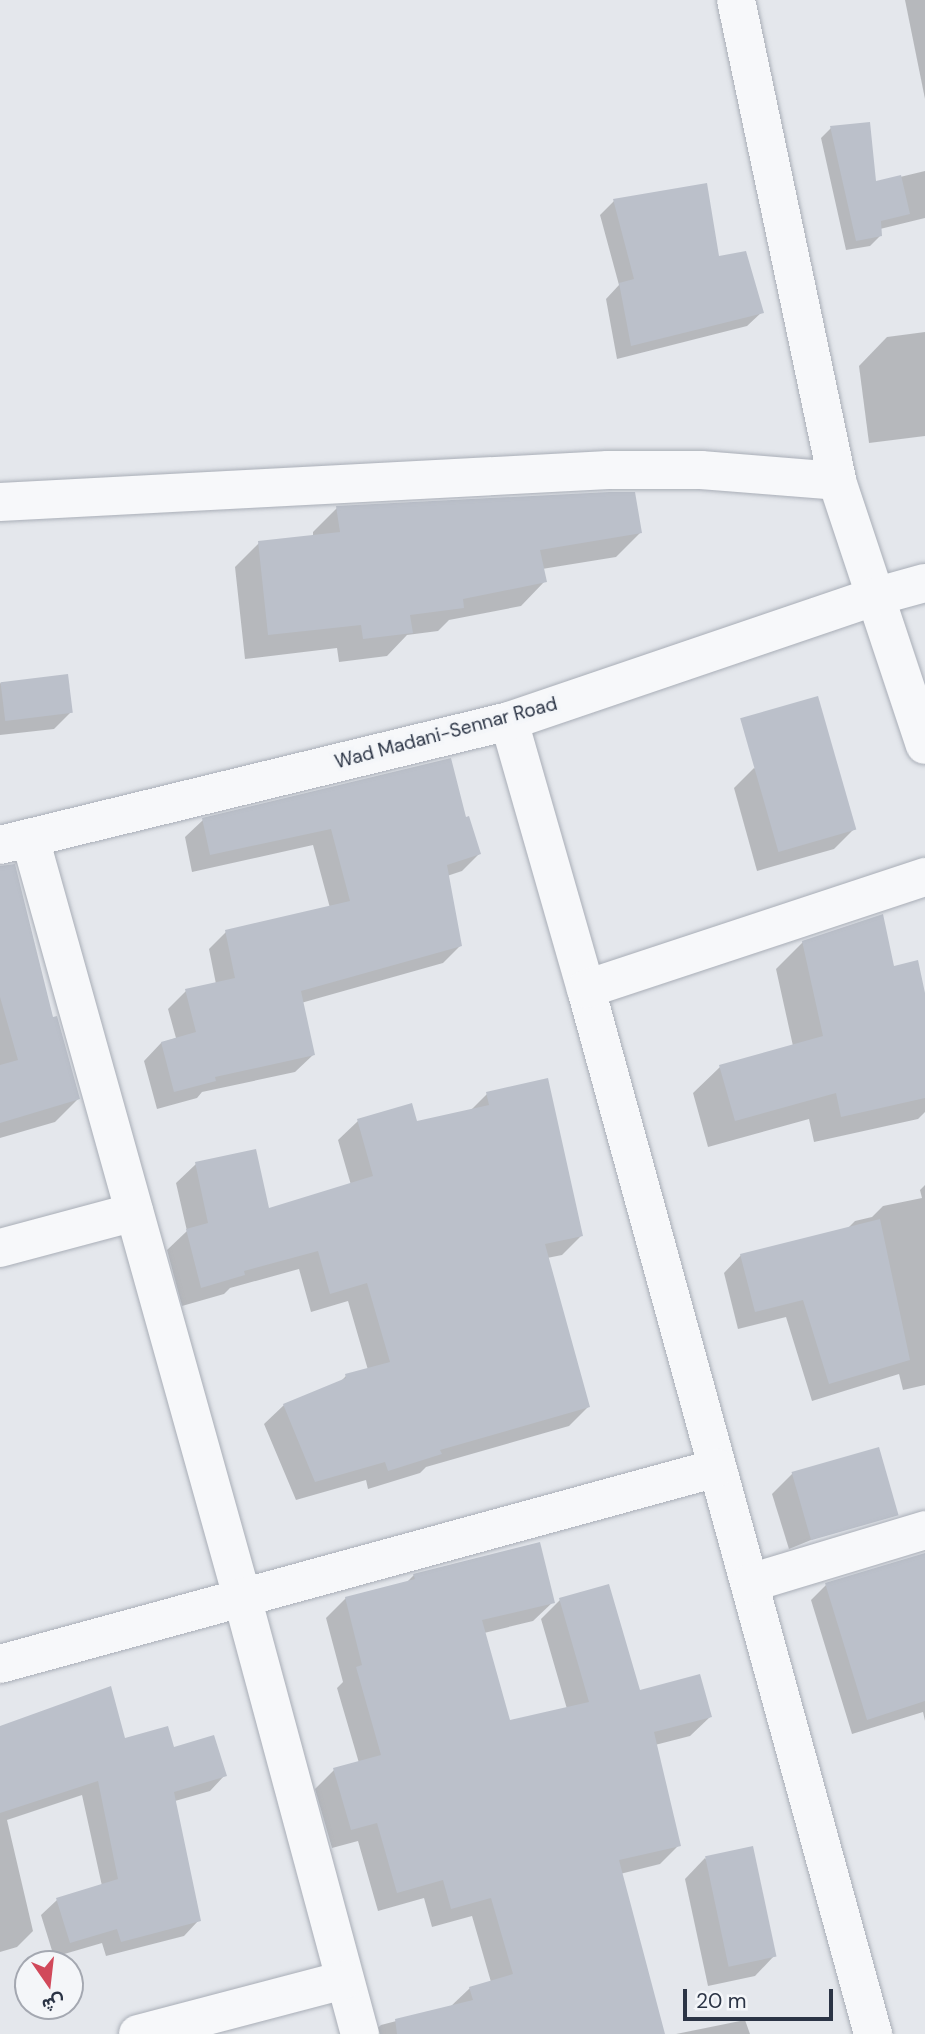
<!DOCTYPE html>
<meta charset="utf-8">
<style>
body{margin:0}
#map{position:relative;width:925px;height:2034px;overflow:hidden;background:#e4e7ec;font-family:"DM Sans",Vazirmatn,sans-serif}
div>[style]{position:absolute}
.shadow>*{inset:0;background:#0003}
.building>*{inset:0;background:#bbc0ca;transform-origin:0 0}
.roads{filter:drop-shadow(0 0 2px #a9aeb7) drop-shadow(0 0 2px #a9aeb7)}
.minor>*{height:38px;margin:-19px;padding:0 19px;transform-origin:19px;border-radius:19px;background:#f7f8fa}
span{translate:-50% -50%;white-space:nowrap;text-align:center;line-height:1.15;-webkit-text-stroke:7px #f4f6f9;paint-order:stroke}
.street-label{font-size:19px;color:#2b3445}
.north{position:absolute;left:14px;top:1950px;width:70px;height:70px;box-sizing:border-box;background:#f4f6f9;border:2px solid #a4a8b1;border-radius:50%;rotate:166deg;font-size:19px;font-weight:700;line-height:28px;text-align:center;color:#2b3445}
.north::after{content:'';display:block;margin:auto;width:24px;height:32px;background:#d1495b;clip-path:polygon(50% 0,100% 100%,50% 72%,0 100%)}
.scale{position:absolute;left:683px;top:1989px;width:150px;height:32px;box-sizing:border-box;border:4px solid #2b3445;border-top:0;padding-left:9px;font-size:21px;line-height:24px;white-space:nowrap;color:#2b3445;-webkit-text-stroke:5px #f4f6f9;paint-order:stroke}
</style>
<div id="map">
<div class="shadow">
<div style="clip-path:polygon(905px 0,925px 0,925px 99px)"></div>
<div style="clip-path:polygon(831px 128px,875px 183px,925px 171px,925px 218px,880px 229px,880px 236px,870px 246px,846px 250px,821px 138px)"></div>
<div style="clip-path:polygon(614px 201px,718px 258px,762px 312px,747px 326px,617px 359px,606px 299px,619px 285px,600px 215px)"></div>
<div style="clip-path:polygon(925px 332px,925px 436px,869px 443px,859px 366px,887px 337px)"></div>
<div style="clip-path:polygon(337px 508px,640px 533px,616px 557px,542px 569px,545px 581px,521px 606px,449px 620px,438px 631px,407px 635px,387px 656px,339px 662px,337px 648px,245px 659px,235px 567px,259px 543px,313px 537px,313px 532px)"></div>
<div style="clip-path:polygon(0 683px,71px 712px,54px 729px,0 735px)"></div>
<div style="clip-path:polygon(754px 768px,855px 828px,834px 849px,757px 871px,734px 788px)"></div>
<div style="clip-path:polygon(465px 819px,479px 854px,462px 871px,447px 876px,460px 946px,443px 963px,301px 1003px,313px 1055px,295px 1072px,202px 1092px,197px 1098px,157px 1109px,144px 1061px,161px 1043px,176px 1038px,168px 1009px,186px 991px,216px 984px,209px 949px,226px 932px,330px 908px,313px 845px,192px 872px,185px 837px,203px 820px)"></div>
<div style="clip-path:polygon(0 879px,78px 1099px,55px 1122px,0 1138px)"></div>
<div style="clip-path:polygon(803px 942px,893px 968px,925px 1002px,925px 1112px,918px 1119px,814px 1142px,809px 1119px,708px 1147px,693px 1093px,720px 1067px,793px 1046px,776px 969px)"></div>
<div style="clip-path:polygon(487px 1094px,581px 1236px,562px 1255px,547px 1258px,588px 1407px,569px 1426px,426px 1467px,420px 1473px,368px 1489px,366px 1480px,296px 1500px,264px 1424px,284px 1405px,340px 1382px,346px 1376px,368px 1370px,348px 1301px,311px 1312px,299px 1269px,230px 1288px,224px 1294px,182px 1306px,167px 1250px,187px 1231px,176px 1183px,196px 1164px,268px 1210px,351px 1185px,338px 1140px,358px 1121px,411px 1105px,416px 1123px,470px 1111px)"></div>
<div style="clip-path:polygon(925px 1185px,925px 1385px,903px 1390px,899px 1374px,812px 1401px,786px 1317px,738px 1329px,724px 1273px,741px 1255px,847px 1229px,855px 1221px,872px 1217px,883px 1206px,922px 1198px,920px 1190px)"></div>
<div style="clip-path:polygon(793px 1473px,870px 1516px,789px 1549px,772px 1494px)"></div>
<div style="clip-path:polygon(925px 1555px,925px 1721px,923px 1712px,852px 1734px,811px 1600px,826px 1585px)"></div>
<div style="clip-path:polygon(414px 1575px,553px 1602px,533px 1621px,484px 1633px,509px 1722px,567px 1709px,541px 1619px,560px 1600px,639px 1692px,710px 1717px,690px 1736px,655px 1745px,679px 1845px,660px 1864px,620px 1874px,663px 2034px,371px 2034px,381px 2025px,450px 2007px,470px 1988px,491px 1982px,472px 1916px,432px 1927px,424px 1898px,378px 1911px,358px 1841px,332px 1848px,315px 1789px,334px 1770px,359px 1763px,337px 1688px,343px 1682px,326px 1618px,346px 1598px,406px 1583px)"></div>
<div style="clip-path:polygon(0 1728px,124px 1740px,173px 1749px,225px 1775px,210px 1791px,175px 1801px,199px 1920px,184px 1936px,106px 1956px,102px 1943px,54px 1957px,41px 1915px,57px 1900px,102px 1886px,82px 1795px,7px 1820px,33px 1931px,17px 1947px,0 1952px)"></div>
<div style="clip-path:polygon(705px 1858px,775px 1955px,755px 1976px,708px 1986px,685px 1879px)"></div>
<div style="clip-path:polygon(745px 2020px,750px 2034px,676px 2034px)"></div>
</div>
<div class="building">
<div style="clip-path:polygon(870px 122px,876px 181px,901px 175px,910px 214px,881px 221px,882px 236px,856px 241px,830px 126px)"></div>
<div style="clip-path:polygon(707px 183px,719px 256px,746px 251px,764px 313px,631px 346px,619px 283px,634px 279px,613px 199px)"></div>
<div style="clip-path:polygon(609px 492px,635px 492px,642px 533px,540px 550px,547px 582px,463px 599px,464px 608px,410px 615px,413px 633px,363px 639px,361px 625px,268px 635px,258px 541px,340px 532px,336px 506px)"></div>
<div style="left:68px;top:674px;width:39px;height:68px;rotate:83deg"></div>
<div style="left:818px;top:696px;width:139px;height:81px;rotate:74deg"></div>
<div style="clip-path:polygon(451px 758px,466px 817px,469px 816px,481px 854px,447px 865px,462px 946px,301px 991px,315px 1055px,215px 1077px,216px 1081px,174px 1092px,161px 1042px,196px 1032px,185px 989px,235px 978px,225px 930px,350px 901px,331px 829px,210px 855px,202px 818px)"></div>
<div style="clip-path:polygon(15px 864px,53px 1017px,57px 1016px,80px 1099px,0 1123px,0 1065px,18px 1060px,0 997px,0 866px)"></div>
<div style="clip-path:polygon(883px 914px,894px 966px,918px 960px,925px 993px,925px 1098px,841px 1117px,836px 1093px,735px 1121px,719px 1065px,823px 1036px,802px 941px)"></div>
<div style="clip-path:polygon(548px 1078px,583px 1236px,545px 1244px,590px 1407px,440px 1450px,442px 1454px,388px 1471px,385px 1462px,315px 1482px,283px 1404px,346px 1378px,345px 1374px,390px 1362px,367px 1283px,330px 1294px,318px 1251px,244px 1271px,245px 1275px,201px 1288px,186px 1229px,208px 1223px,195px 1162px,256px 1149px,269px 1208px,373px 1176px,357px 1119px,412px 1103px,417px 1121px,489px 1105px,486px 1092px)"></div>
<div style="clip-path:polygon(880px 1219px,910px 1360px,829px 1384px,803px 1300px,755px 1312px,740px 1254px)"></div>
<div style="left:879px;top:1447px;width:71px;height:91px;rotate:74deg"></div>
<div style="clip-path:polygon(540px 1542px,555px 1603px,482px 1620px,510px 1720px,589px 1702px,559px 1598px,609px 1584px,640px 1690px,700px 1674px,712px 1717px,654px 1732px,681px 1846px,619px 1860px,665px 2034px,397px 2034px,395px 2019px,473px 2000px,469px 1987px,513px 1974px,491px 1898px,451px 1909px,443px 1880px,397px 1893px,377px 1823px,351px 1830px,333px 1768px,381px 1755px,356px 1667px,362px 1665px,345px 1597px,415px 1579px,413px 1574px)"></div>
<div style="clip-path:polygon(925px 1553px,925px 1701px,867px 1720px,825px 1583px)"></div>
<div style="clip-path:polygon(111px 1686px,125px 1738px,168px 1726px,174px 1747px,214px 1735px,227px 1776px,174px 1792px,201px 1921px,121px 1942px,117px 1929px,70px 1943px,56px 1898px,118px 1879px,98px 1781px,0 1813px,0 1726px)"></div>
<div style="left:753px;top:1846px;width:113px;height:49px;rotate:78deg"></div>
</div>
<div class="roads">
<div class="minor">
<div style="left:736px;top:0;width:491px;rotate:78.1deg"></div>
<div style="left:837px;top:481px;width:278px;rotate:71.6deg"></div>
<div style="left:0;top:502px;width:609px;rotate:-3.01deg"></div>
<div style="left:608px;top:470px;width:93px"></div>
<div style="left:701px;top:470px;width:136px;rotate:4.6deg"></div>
<div style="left:509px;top:721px;width:279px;rotate:74deg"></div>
<div style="left:586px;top:989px;width:1084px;rotate:74.64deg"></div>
<div style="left:30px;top:838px;width:788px;rotate:74.39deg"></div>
<div style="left:242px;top:1597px;width:453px;rotate:74.9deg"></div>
<div style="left:0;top:845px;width:524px;rotate:-13.69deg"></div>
<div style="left:509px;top:721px;width:385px;rotate:-18.8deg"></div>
<div style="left:874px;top:597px;width:53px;rotate:-15.4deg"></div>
<div style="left:586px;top:989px;width:357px;rotate:-18.3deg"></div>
<div style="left:0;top:1248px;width:139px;rotate:-15deg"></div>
<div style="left:750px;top:1583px;width:183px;rotate:-16.8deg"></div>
<div style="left:0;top:1664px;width:743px;rotate:-15.29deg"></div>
<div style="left:138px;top:2034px;width:213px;rotate:-14.7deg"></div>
</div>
</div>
<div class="street-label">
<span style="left:446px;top:733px;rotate:-15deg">Wad Madani-Sennar Road</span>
</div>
<div class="north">ش</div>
<div class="scale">20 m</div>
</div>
